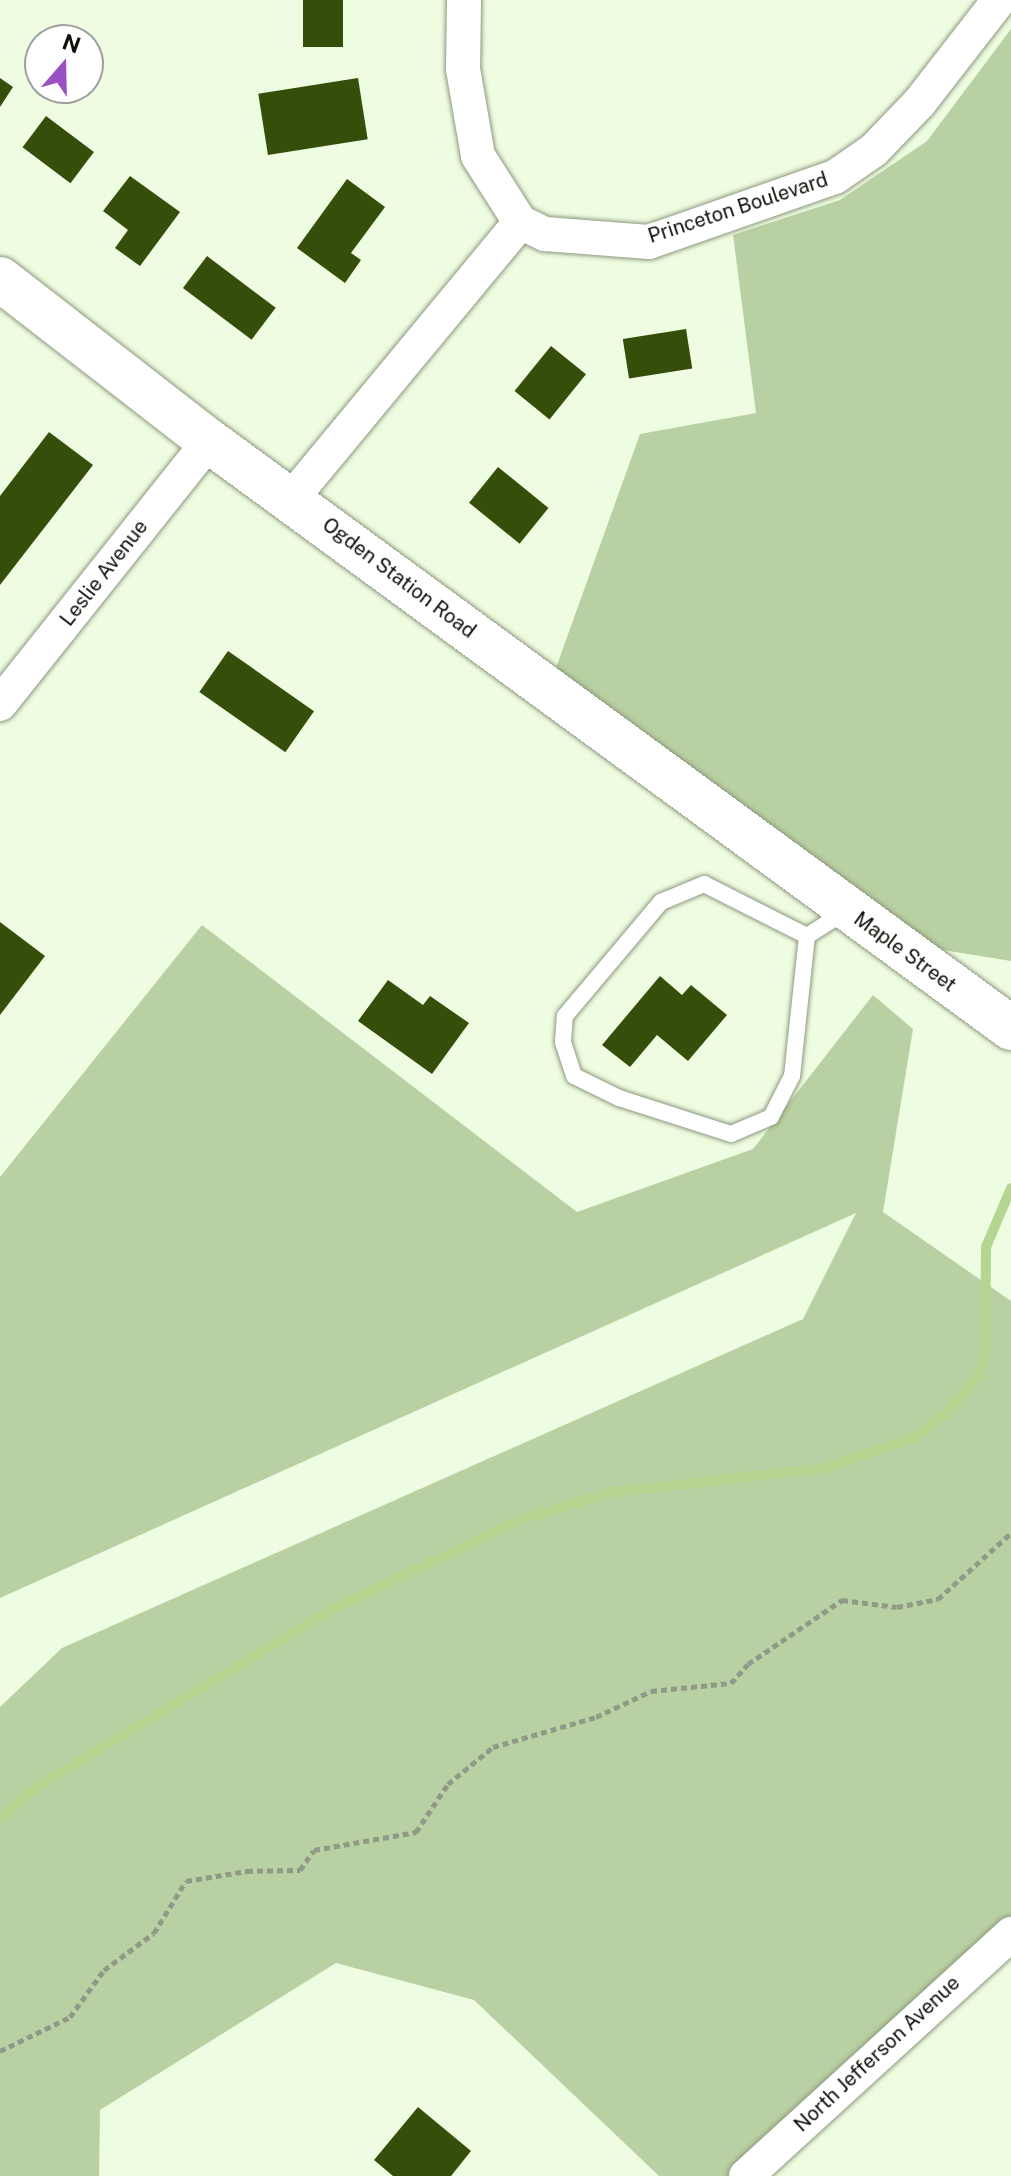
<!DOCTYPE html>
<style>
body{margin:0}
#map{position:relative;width:1011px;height:2176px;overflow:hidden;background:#eefce1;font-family:"Public Sans",sans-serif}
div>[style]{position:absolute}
.green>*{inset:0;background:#b9d0a2}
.stream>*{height:10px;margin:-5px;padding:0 5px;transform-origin:5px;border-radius:5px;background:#b5d591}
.building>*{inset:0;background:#354f0a;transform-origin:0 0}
.path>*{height:5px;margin-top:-2.5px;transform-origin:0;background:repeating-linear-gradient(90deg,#919a87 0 6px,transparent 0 10px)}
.roads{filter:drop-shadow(0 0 2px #8c987f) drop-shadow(0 0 2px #8c987f)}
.lane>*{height:16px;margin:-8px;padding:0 8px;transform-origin:8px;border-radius:8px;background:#fff}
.street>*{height:34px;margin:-17px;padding:0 17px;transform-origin:17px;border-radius:17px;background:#fff}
.secondary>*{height:44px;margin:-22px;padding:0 22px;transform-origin:22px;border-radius:22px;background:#fff}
span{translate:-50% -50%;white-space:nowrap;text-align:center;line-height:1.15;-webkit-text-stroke:8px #fff;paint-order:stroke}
.street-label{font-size:20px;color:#0d1109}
.north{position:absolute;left:24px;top:24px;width:80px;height:80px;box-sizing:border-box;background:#fff;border:2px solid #9ea09d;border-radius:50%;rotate:20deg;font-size:22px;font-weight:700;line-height:32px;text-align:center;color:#0d1109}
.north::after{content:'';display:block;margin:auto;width:28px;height:36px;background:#9850c3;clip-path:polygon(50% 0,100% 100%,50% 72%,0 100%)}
</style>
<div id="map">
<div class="green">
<div style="clip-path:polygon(1011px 29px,1011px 961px,912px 945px,552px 679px,640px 434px,756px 413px,733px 235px,840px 200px,927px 141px)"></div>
<div style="clip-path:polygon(202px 925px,577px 1212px,753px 1149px,873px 995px,913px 1029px,883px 1212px,1011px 1301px,1011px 1936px,735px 2176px,659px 2176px,474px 2000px,336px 1963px,100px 2110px,99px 2176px,0 2176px,0 1707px,62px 1648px,803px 1319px,856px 1213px,0 1598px,0 1177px)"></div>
</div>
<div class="stream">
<div style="left:0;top:1818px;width:50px;rotate:-40.1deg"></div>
<div style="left:38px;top:1786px;width:344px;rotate:-31deg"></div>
<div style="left:333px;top:1609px;width:209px;rotate:-25.5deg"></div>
<div style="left:522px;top:1519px;width:96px;rotate:-16.4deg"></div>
<div style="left:614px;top:1492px;width:212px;rotate:-6.5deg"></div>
<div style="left:825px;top:1468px;width:95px;rotate:-19deg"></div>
<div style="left:915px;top:1437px;width:43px;rotate:-37.4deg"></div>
<div style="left:949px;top:1411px;width:47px;rotate:-50.2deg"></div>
<div style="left:979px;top:1375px;width:27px;rotate:-77deg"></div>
<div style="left:985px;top:1349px;width:102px;rotate:-89.4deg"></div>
<div style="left:986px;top:1247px;width:64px;rotate:-67deg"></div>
</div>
<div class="building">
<div style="left:303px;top:0;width:40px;height:47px"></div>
<div style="clip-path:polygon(0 78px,13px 87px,0 107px)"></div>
<div style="left:358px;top:78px;width:62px;height:101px;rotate:81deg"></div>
<div style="left:46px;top:116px;width:60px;height:39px;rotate:37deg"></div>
<div style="clip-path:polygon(130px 176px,180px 212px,140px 266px,115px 248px,128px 230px,103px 211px)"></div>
<div style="clip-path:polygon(347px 179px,385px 207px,351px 253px,361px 260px,345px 283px,297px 248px)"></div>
<div style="left:207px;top:256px;width:86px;height:40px;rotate:37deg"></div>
<div style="left:686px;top:329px;width:40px;height:64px;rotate:81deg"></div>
<div style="left:551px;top:346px;width:45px;height:58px;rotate:39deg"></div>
<div style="clip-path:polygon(49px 432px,93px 465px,0 585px,0 496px)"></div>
<div style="left:498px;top:467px;width:65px;height:46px;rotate:39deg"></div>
<div style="left:228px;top:651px;width:105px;height:50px;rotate:35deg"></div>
<div style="clip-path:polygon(0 922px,45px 956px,0 1015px)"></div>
<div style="clip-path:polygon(660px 976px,682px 995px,691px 985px,727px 1015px,688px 1061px,657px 1035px,630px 1067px,602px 1045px)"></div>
<div style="clip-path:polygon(388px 980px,423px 1005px,430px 996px,469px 1023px,432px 1074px,358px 1021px)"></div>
<div style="clip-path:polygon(418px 2107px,471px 2151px,451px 2176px,393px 2176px,374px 2160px)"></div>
</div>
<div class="path">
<div style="left:0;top:2051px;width:78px;rotate:-25.9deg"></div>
<div style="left:70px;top:2017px;width:58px;rotate:-54.1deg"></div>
<div style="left:104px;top:1970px;width:62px;rotate:-36.5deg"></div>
<div style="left:154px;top:1933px;width:61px;rotate:-58.4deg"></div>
<div style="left:186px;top:1881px;width:62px;rotate:-9.3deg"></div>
<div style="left:247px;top:1871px;width:53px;rotate:-1.1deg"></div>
<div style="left:300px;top:1870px;width:24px;rotate:-55deg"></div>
<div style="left:314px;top:1850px;width:104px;rotate:-10deg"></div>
<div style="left:416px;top:1832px;width:58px;rotate:-56.3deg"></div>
<div style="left:448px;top:1784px;width:58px;rotate:-39.4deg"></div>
<div style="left:493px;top:1747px;width:107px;rotate:-16.2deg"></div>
<div style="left:596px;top:1717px;width:61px;rotate:-25.3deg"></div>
<div style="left:651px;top:1691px;width:80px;rotate:-5.7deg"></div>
<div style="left:731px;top:1683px;width:25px;rotate:-48deg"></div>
<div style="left:748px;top:1664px;width:114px;rotate:-34.2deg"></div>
<div style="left:842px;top:1600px;width:55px;rotate:7.3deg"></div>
<div style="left:897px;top:1607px;width:42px;rotate:-11deg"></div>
<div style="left:938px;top:1599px;width:98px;rotate:-42.1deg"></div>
</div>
<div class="roads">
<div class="lane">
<div style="left:807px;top:936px;width:141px;rotate:96.1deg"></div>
<div style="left:792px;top:1076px;width:46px;rotate:117.1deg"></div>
<div style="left:771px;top:1117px;width:43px;rotate:157deg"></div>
<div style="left:731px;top:1134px;width:118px;rotate:-162.2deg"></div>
<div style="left:619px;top:1098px;width:50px;rotate:-153.9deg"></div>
<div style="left:574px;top:1076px;width:36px;rotate:-108deg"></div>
<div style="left:563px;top:1042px;width:26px;rotate:-86deg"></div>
<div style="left:565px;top:1016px;width:149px;rotate:-49.9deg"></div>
<div style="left:661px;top:902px;width:47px;rotate:-22.7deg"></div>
<div style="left:704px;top:884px;width:115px;rotate:26.8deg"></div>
<div style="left:807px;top:936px;width:46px;rotate:-32.7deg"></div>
</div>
<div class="street">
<div style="left:464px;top:0;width:69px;rotate:90.8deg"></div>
<div style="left:463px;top:69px;width:88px;rotate:80.2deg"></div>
<div style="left:478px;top:156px;width:78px;rotate:57.5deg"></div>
<div style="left:520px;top:222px;width:28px;rotate:26deg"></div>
<div style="left:545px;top:234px;width:104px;rotate:4.4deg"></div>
<div style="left:649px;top:242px;width:197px;rotate:-19.3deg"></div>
<div style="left:835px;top:177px;width:47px;rotate:-34.7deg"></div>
<div style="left:874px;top:150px;width:66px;rotate:-46.2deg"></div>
<div style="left:920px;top:102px;width:129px;rotate:-52.2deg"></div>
<div style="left:292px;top:498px;width:358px;rotate:-50.4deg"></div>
<div style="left:0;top:704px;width:336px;rotate:-51.5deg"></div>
<div style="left:746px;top:2176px;width:359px;rotate:-42.4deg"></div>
</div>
<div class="secondary">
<div style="left:0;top:279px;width:264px;rotate:37.8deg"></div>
<div style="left:209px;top:441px;width:994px;rotate:36.2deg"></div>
</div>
</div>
<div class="street-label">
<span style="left:738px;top:208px;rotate:-18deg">Princeton Boulevard</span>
<span style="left:104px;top:573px;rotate:-52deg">Leslie Avenue</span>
<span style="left:399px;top:578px;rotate:37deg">Ogden Station Road</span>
<span style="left:905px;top:952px;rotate:36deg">Maple Street</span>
<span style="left:877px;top:2054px;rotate:-43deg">North Jefferson Avenue</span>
</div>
<div class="north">N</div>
</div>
